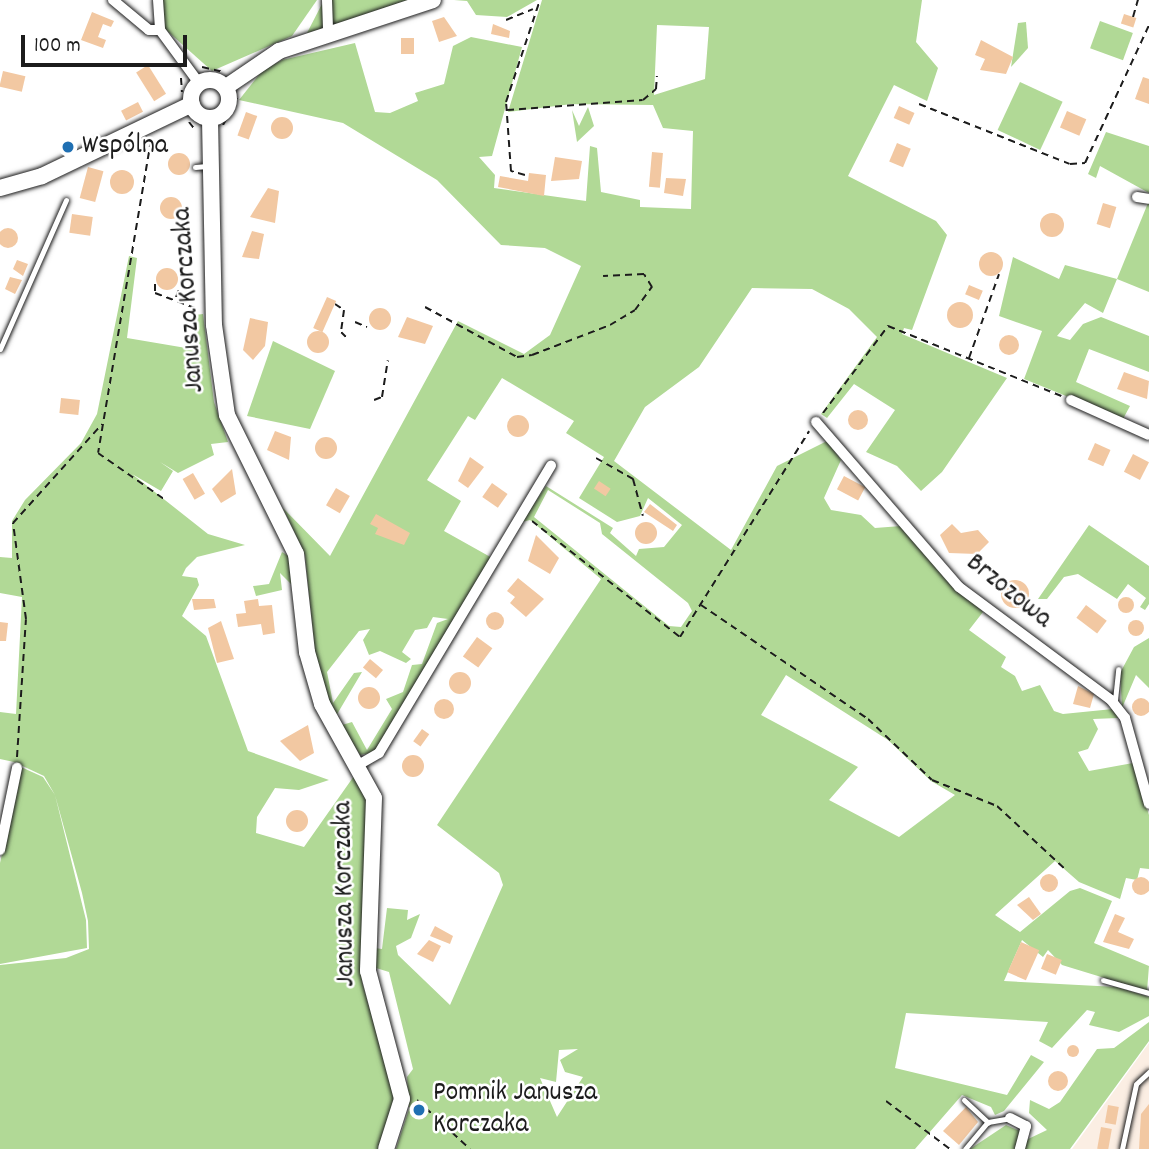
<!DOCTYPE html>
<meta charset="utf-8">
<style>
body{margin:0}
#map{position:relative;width:1149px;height:1149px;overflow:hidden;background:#fff;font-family:Dekko,sans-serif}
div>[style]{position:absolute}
.built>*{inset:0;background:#fbeee3}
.green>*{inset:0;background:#b1d996;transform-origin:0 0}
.building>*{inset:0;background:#f2c8a2;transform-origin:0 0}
.round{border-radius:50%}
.path>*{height:2px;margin-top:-1px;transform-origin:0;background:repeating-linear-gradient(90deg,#1c1c1c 0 7px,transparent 0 12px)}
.roads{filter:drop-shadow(0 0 2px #1c1c1c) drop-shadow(0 0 2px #1c1c1c)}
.lane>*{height:5px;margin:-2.5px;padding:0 2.5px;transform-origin:2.5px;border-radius:2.5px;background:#fff}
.street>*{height:10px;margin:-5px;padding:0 5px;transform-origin:5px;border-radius:5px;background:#fff}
.secondary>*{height:16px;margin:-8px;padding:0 8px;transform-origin:8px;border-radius:8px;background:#fff}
.secondary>.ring{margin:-8px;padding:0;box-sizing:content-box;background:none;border:16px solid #fff;border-radius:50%}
.dots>*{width:19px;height:19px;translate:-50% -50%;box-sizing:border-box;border:4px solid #fff;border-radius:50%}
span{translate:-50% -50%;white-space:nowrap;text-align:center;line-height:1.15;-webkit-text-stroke:5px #fff;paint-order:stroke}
.poi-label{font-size:28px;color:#1c1c1c}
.left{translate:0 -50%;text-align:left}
.street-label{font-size:28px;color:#1c1c1c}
.scale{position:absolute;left:21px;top:35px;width:166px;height:32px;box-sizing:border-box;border:4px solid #1c1c1c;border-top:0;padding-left:9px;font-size:21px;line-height:24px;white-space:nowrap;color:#1c1c1c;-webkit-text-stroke:5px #fff;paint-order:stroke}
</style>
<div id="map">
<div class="built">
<div style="clip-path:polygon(1149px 1043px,1149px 1149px,1072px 1149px)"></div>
</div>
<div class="green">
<div style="clip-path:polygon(160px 0,317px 0,292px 36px,212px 71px,165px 29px)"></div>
<div style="clip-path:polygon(324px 0,412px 0,413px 2px,307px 33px)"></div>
<div style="clip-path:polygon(454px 0,537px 0,507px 17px,476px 15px,467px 1px)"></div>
<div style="clip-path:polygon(evenodd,542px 0,922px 0,916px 42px,938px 68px,927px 101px,894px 85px,848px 176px,936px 221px,947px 235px,912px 330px,904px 328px,902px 334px,1007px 378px,942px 472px,921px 491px,897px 466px,866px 452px,895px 410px,854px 384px,827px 418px,821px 414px,877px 337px,849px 309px,812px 289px,752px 288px,699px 367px,645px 407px,614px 461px,731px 550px,777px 466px,827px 441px,841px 460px,824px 498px,831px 510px,861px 515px,875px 528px,901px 526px,983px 612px,969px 630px,1006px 657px,1001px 667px,1015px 676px,1022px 691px,1040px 685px,1054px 711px,1063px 714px,1113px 709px,1118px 718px,1093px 719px,1098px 729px,1088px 749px,1078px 752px,1089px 771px,1133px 763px,1149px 815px,1149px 869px,1140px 868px,1137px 880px,1126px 878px,1120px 899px,1079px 882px,1055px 861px,995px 915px,1020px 932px,1070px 891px,1080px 888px,1112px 901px,1094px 943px,1149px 966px,1147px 991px,1062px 965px,1048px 950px,1043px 957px,1022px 940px,1004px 981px,1117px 987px,1149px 997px,1149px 1016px,1119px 1032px,1089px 1025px,1095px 1012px,1087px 1010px,1052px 1048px,1039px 1041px,1048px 1022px,906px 1013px,895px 1068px,1007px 1095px,1031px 1055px,1044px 1062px,1004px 1111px,995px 1115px,991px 1107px,962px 1095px,915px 1149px,396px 1149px,409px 1109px,421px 1109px,409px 1107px,407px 1077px,413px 1069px,389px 972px,376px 968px,375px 948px,382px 949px,387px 908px,408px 910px,407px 920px,420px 914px,411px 938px,396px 946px,398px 955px,450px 1005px,503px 885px,499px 873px,437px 825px,601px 579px,530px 520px,522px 522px,546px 486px,613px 528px,610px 533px,636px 556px,639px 549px,664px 547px,682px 525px,648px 498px,640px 516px,617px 522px,579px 498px,604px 457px,566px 433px,574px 421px,502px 378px,475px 420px,468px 416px,427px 480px,461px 501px,444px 531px,494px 559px,376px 752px,360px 755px,342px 725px,352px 722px,367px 750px,392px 709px,386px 699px,403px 692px,412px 665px,422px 664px,437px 623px,448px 619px,433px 617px,427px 628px,415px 630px,402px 652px,411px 659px,406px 663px,380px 651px,369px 655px,363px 640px,370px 629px,359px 631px,327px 672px,333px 703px,354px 673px,362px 672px,336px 716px,323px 691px,315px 652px,305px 555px,283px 508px,330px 556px,458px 321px,524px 354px,550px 335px,581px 266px,545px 248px,501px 245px,437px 180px,343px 123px,239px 100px,262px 71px,282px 60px,355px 43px,375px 112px,390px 113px,418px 101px,415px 93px,444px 84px,453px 46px,471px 37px,522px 47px,492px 156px,479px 157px,495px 175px,494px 188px,586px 201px,590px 146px,597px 148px,601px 192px,640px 200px,640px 207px,691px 209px,693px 131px,663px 128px,653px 105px,572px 104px,508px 112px,542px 0,657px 25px,709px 27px,705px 79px,654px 95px,657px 25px,542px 0,548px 490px,600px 523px,602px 534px,688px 603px,692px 611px,681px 627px,669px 626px,534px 517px,548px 490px,542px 0,786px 675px,888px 740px,931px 781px,955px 795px,899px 837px,829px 800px,858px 767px,761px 715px,786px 675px,542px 0,578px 1049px,560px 1060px,565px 1072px,583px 1077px,557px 1117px,540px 1078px,556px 1082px,559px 1050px,578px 1049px)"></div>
<div style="left:1100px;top:21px;width:35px;height:29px;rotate:20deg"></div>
<div style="clip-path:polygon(1026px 22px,1028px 48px,1011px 67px,1018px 23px)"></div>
<div style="left:1020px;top:82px;width:47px;height:53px;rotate:25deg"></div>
<div style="clip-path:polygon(588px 107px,594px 126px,577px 142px,572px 110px,579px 126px)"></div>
<div style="clip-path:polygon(1106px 132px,1149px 146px,1149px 193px,1100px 166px,1096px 178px,1088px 174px)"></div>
<div style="clip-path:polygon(1148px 203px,1149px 204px,1149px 292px,1117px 279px)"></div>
<div style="clip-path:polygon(129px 256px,137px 258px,127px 338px,192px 349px,195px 315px,203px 314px,214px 402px,228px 442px,211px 444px,214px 455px,178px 473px,160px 462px,173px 471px,161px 491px,132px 474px,208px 534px,245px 545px,197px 557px,186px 568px,182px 576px,197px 578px,199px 585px,182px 616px,206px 636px,248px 751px,329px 780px,299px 790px,275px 788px,257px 817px,256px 833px,304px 847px,354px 776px,367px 796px,370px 850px,363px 888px,362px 982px,395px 1096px,378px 1149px,0 1149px,0 965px,66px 958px,89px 949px,88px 921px,82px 893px,55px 795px,86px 920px,87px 948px,0 964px,0 863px,21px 767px,43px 777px,55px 795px,44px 776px,14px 762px,0 759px,0 712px,16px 714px,22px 597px,0 593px,0 557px,12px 558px,12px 521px,25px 500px,81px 443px,97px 414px)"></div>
<div style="clip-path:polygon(1013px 257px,1059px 279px,1065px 265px,1117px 279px,1103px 313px,1085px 303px,1057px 336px,1070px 340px,1083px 324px,1101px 317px,1149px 336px,1149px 372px,1089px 349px,1076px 382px,1130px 406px,1123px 419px,1024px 379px,1042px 331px,999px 316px)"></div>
<div style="clip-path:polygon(273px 341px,335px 371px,310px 429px,247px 416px)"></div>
<div style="clip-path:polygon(1089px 525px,1149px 566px,1149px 604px,1145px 610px,1140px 607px,1146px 598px,1128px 584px,1117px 599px,1078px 574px,1064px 577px,1047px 599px,1038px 599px)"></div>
<div style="clip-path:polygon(282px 552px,290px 557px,293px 586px,280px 573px,282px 590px,256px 596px,253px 586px,269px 584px)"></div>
<div style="clip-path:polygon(1149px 638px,1149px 688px,1136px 675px,1122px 708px,1120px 673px,1134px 647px)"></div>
<div style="clip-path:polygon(1149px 1022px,1149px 1041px,1070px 1149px,1024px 1149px,1026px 1140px,1047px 1130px,1029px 1113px,1030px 1100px,1049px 1109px,1060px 1102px,1097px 1049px,1114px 1048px)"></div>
<div style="clip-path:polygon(1006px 1125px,1020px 1131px,1015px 1149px,970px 1149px)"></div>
</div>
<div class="building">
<div style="clip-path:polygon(92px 12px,114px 21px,111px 27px,103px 24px,98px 37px,106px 40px,103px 48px,81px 40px)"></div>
<div style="left:1124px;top:14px;width:13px;height:10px;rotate:18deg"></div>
<div style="clip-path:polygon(444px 17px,457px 36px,439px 42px,432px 21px)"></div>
<div style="clip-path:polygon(493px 24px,510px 31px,509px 38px,491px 34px)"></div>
<div style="left:401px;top:38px;width:13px;height:16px"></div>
<div style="clip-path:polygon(981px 40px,1013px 57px,1006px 74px,980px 70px,985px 59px,975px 55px)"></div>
<div style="left:148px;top:65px;width:34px;height:14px;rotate:58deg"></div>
<div style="left:3px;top:71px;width:23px;height:16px;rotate:13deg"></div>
<div style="clip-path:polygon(1143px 77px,1149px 79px,1149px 104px,1135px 99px)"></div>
<div style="left:138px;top:102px;width:11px;height:19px;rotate:63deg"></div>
<div style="left:899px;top:106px;width:17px;height:13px;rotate:24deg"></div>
<div style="left:1067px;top:111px;width:21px;height:18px;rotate:23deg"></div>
<div style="left:246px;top:112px;width:12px;height:25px;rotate:20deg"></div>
<div class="round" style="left:271px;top:117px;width:22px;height:22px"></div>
<div style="left:897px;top:143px;width:15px;height:20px;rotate:23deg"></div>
<div style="left:652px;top:152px;width:11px;height:35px;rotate:5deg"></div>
<div class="round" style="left:168px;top:153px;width:22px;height:22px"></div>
<div style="clip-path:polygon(555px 157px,582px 161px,579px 179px,551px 181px)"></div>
<div style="left:88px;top:167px;width:16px;height:32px;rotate:15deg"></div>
<div class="round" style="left:110px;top:170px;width:24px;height:24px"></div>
<div style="clip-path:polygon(529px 173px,546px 175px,544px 196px,498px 187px,500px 176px,528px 181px)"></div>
<div style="clip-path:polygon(666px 178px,686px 179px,683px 196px,664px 193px)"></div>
<div style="clip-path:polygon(268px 188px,279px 191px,275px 223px,250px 217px)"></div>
<div class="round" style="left:160px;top:197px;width:22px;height:22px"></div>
<div style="left:1103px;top:203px;width:14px;height:22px;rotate:17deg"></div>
<div class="round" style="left:1040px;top:213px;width:24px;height:24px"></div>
<div style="left:72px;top:214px;width:21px;height:19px;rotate:8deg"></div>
<div class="round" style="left:-2px;top:228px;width:20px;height:20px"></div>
<div style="clip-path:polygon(252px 231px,264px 234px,259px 259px,242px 257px)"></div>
<div class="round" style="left:979px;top:252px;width:24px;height:24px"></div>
<div style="clip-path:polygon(17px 260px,28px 264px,23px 276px,13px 269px)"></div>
<div class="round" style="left:156px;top:268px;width:22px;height:22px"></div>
<div style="clip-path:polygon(10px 277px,22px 280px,15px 294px,5px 289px)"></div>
<div style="left:969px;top:285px;width:15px;height:10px;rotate:23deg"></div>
<div style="left:327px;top:297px;width:10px;height:34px;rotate:24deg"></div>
<div class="round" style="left:947px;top:302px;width:26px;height:26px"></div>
<div class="round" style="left:369px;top:308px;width:22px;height:22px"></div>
<div style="clip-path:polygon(407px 317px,433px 326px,425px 344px,398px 337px)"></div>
<div style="clip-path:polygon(250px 318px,268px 322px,265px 346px,253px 360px,243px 350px)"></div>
<div class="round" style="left:307px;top:331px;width:22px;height:22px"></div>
<div class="round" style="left:999px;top:335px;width:20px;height:20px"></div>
<div style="clip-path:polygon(1124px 372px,1149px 381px,1147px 399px,1117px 389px)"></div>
<div style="left:61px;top:398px;width:19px;height:15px;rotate:6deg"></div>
<div class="round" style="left:848px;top:410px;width:20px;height:20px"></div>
<div class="round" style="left:507px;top:415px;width:22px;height:22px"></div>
<div style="clip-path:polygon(275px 431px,291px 437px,289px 460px,267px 450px)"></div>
<div class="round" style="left:315px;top:437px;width:22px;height:22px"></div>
<div style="left:1095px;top:443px;width:17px;height:18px;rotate:24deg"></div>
<div style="left:1133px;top:454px;width:18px;height:20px;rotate:27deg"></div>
<div style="clip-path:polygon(470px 457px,484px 467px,468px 488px,458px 481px)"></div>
<div style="clip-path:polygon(232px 469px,236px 494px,221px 503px,212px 489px)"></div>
<div style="left:193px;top:473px;width:24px;height:12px;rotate:60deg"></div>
<div style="left:844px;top:476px;width:24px;height:15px;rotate:28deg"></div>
<div style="left:599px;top:481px;width:14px;height:9px;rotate:34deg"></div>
<div style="left:492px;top:483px;width:19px;height:17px;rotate:35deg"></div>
<div style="left:336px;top:488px;width:16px;height:20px;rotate:30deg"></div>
<div style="clip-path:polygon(650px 504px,677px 525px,673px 531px,644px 512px)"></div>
<div style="clip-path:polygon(376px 514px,410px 533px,404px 545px,375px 534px,378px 528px,370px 524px)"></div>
<div class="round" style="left:635px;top:522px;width:22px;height:22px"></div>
<div style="clip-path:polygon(952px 524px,961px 533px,978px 530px,989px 542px,977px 554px,949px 553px,940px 535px)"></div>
<div style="clip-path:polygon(536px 535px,559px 558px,550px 574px,528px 561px)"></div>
<div style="clip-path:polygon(518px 578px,544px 599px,526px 617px,510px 603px,515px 597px,507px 591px)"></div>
<div class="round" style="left:1001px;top:580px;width:28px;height:28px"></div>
<div class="round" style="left:1118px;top:597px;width:16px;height:16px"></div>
<div style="clip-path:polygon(192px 599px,214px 599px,216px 608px,194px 610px)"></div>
<div style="clip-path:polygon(258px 599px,259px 606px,272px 605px,275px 633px,263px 635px,261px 624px,238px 627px,236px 614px,246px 613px,244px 601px)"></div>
<div style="left:1086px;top:605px;width:26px;height:16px;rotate:37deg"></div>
<div class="round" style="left:486px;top:612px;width:18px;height:18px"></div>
<div class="round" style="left:1128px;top:620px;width:16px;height:16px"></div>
<div style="clip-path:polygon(221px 621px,234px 659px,217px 663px,208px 628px)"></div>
<div style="clip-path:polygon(0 622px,8px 623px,6px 641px,0 641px)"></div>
<div style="left:477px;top:637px;width:19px;height:24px;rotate:36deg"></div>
<div style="left:370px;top:659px;width:17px;height:11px;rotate:40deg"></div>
<div class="round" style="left:449px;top:672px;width:22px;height:22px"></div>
<div style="clip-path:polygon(1078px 686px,1094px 694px,1090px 708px,1073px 704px)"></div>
<div class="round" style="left:358px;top:687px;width:22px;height:22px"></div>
<div class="round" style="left:1132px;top:698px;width:18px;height:18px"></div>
<div class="round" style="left:434px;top:699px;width:20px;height:20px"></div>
<div style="clip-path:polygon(308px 725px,314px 753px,300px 761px,280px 741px)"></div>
<div style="left:422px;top:729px;width:9px;height:15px;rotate:36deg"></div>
<div class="round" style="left:402px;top:755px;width:22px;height:22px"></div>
<div class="round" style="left:286px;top:810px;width:22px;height:22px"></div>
<div class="round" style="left:1040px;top:874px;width:18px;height:18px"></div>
<div class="round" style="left:1132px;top:877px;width:18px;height:18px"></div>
<div style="clip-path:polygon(1029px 897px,1041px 914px,1033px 920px,1017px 905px)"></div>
<div style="clip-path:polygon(1115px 914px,1125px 918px,1118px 932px,1134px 939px,1129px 949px,1103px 942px)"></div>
<div style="clip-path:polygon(435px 926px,453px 936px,450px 944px,430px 936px)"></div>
<div style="clip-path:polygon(429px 940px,441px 946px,433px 962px,417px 954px)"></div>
<div style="left:1021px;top:942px;width:20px;height:33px;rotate:24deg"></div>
<div style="left:1047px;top:954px;width:16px;height:16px;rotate:22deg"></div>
<div class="round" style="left:1067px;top:1045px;width:12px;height:12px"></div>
<div class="round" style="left:1048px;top:1071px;width:20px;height:20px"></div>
<div style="clip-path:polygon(1149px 1104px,1149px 1149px,1139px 1149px,1141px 1114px)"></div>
<div style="left:1108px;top:1105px;width:11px;height:18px;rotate:10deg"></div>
<div style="clip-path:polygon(966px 1107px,978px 1122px,959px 1145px,943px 1131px)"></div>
<div style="left:1101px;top:1127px;width:11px;height:22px;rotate:10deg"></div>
</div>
<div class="path">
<div style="left:1133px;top:17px;width:18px;rotate:-74deg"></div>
<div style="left:506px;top:20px;width:29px;rotate:-22deg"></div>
<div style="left:202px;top:67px;width:22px;rotate:13deg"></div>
<div style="left:181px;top:78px;width:14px;rotate:86deg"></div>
<div style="left:919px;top:104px;width:162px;rotate:21.7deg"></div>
<div style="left:1070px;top:164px;width:15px;rotate:-4deg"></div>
<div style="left:1085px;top:163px;width:152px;rotate:-65.1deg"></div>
<div style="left:507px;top:110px;width:136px;rotate:-4.2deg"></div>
<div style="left:643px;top:100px;width:17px;rotate:-40deg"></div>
<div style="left:656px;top:89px;width:13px;rotate:-86deg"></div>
<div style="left:189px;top:122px;width:11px;rotate:52deg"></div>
<div style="left:223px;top:125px;width:35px;rotate:-63deg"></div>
<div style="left:151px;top:140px;width:317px;rotate:99.6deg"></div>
<div style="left:98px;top:453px;width:80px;rotate:34.9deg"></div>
<div style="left:525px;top:175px;width:15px;rotate:-164deg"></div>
<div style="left:511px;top:171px;width:69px;rotate:-94.1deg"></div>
<div style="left:506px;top:102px;width:108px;rotate:-71.6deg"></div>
<div style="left:155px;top:284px;width:9px;rotate:90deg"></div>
<div style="left:155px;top:293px;width:43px;rotate:20.6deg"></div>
<div style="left:176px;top:297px;width:14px;rotate:-69deg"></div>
<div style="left:335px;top:304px;width:11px;rotate:34deg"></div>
<div style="left:344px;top:310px;width:22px;rotate:98deg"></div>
<div style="left:341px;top:332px;width:11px;rotate:45deg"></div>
<div style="left:425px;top:307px;width:105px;rotate:28.5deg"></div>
<div style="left:517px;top:357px;width:15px;rotate:-8deg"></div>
<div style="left:532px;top:355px;width:84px;rotate:-21deg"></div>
<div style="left:610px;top:325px;width:29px;rotate:-31deg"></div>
<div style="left:635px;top:310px;width:29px;rotate:-54deg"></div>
<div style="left:652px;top:287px;width:15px;rotate:-122deg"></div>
<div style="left:644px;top:274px;width:41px;rotate:177.2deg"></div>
<div style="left:355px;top:322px;width:13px;rotate:23deg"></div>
<div style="left:969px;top:358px;width:89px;rotate:-70.3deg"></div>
<div style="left:374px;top:400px;width:9px;rotate:-21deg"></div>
<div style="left:382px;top:397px;width:37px;rotate:-81deg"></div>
<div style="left:823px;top:413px;width:109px;rotate:-53.2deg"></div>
<div style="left:888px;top:326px;width:187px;rotate:22deg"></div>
<div style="left:596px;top:458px;width:43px;rotate:29.6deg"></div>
<div style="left:633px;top:479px;width:38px;rotate:75deg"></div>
<div style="left:532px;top:521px;width:188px;rotate:38.1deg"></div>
<div style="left:680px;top:637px;width:243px;rotate:-57.9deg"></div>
<div style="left:701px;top:605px;width:202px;rotate:34.3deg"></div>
<div style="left:868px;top:719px;width:88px;rotate:43.6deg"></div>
<div style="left:932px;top:780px;width:70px;rotate:21.8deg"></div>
<div style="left:997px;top:806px;width:93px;rotate:42.8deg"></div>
<div style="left:17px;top:757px;width:138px;rotate:-86.3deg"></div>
<div style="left:26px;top:619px;width:97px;rotate:-97.7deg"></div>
<div style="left:13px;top:523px;width:133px;rotate:-48deg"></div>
<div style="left:417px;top:1100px;width:72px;rotate:42.8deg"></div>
<div style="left:886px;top:1101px;width:80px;rotate:36.9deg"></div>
</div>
<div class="roads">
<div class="lane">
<div style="left:195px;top:167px;width:12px;rotate:-5deg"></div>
<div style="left:0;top:349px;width:163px;rotate:-66.1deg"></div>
<div style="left:1115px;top:700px;width:31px;rotate:-84deg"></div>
<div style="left:1103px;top:980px;width:48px;rotate:15.8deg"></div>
<div style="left:964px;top:1100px;width:33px;rotate:43deg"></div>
<div style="left:965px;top:1149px;width:35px;rotate:-50deg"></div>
<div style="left:988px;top:1122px;width:22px;rotate:-10deg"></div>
<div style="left:1122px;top:1149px;width:66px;rotate:-77.8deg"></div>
<div style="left:1136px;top:1084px;width:18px;rotate:-43deg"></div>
</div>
<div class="street">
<div style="left:113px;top:0;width:47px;rotate:39.8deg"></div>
<div style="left:149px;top:30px;width:11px"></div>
<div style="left:158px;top:0;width:30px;rotate:86deg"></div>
<div style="left:160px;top:30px;width:66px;rotate:53.7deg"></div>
<div style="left:327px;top:0;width:35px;rotate:88deg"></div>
<div style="left:1137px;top:197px;width:12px;rotate:9deg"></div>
<div style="left:1071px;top:400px;width:85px;rotate:24.2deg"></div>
<div style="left:816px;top:422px;width:218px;rotate:49.1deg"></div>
<div style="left:959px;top:587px;width:189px;rotate:36.6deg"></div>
<div style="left:1111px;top:700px;width:23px;rotate:52deg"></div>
<div style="left:1125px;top:718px;width:89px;rotate:74.4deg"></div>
<div style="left:360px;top:764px;width:22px;rotate:-30deg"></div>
<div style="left:379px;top:753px;width:335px;rotate:-59.1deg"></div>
<div style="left:0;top:850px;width:84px;rotate:-78.3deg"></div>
<div style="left:1010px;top:1118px;width:18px;rotate:27deg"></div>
<div style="left:1026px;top:1126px;width:24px;rotate:105deg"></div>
</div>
<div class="secondary">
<div class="ring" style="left:191px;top:80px;width:22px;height:22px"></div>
<div style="left:226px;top:87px;width:64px;rotate:-34.2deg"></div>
<div style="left:279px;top:51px;width:162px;rotate:-18.3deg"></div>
<div style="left:210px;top:119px;width:206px;rotate:88.9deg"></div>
<div style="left:214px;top:325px;width:91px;rotate:81.8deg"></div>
<div style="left:227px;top:415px;width:155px;rotate:63.6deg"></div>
<div style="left:296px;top:554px;width:99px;rotate:83.6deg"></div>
<div style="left:307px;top:652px;width:54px;rotate:73.9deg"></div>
<div style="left:322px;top:704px;width:107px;rotate:61deg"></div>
<div style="left:374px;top:798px;width:173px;rotate:92deg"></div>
<div style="left:368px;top:971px;width:132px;rotate:75.1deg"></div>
<div style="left:402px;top:1099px;width:52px;rotate:107.7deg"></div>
<div style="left:0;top:188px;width:44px;rotate:-15.9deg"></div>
<div style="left:42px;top:176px;width:166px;rotate:-25.6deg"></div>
</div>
</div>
<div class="dots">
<div style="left:68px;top:147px;background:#1f6fb2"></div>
<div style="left:419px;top:1110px;background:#1f6fb2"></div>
</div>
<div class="poi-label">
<span class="left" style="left:82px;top:147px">Wspólna</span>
<span class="left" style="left:433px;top:1110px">Pomnik Janusza<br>Korczaka</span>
</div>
<div class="street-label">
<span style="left:190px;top:300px;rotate:-94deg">Janusza Korczaka</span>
<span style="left:1008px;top:592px;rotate:39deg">Brzozowa</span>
<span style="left:346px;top:894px;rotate:-91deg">Janusza Korczaka</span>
</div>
<div class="scale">100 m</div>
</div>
